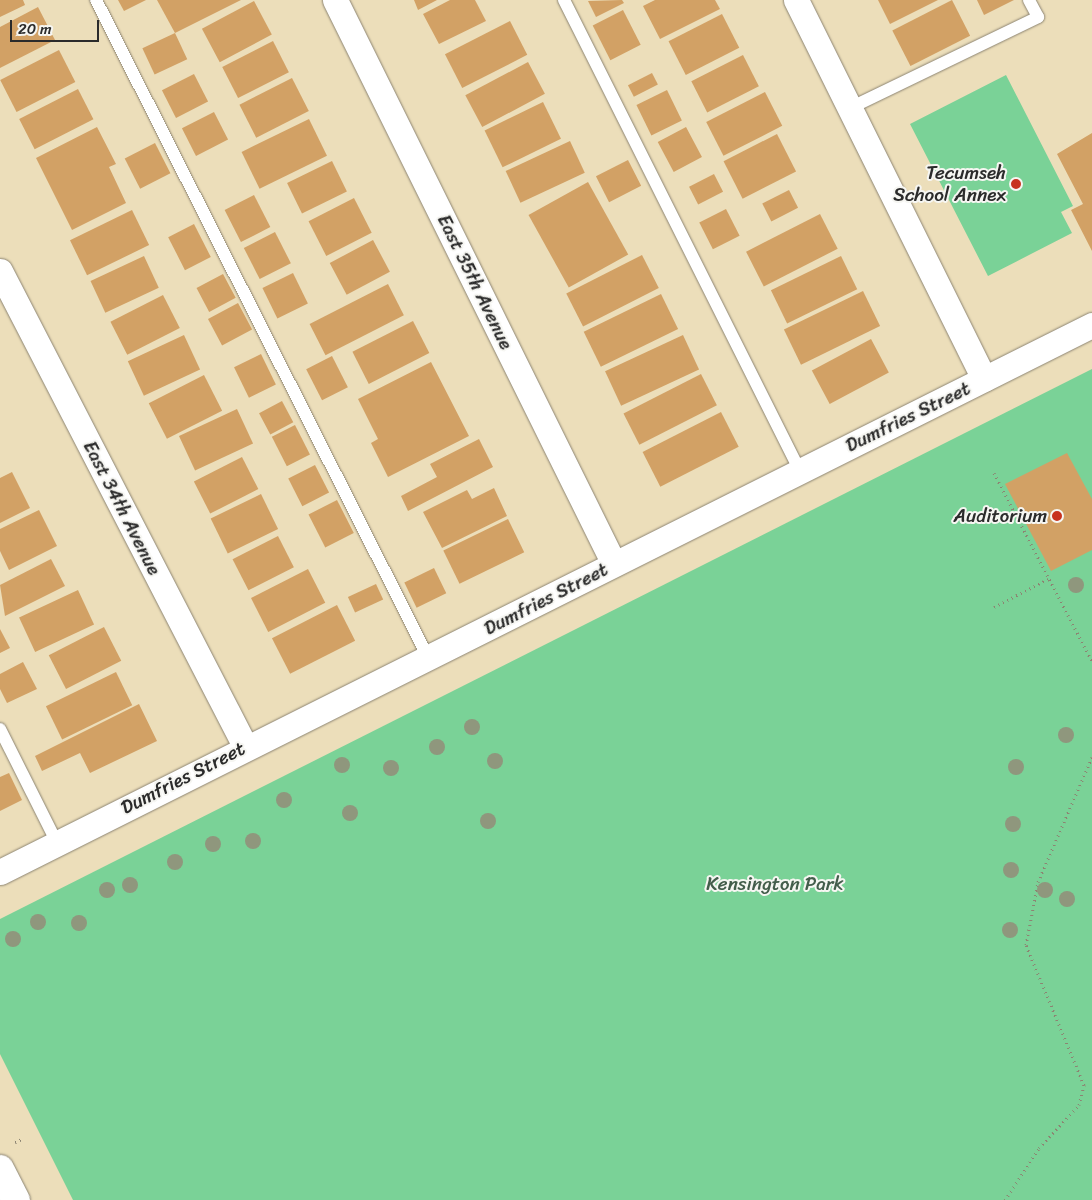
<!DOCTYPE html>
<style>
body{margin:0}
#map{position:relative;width:1092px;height:1200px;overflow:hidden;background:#ecdeba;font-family:Sriracha,sans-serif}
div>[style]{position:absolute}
.green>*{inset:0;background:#7ad297}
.building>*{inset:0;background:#d2a165;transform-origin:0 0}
.path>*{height:3px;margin-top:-1.5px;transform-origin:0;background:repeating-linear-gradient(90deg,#8c8472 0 1px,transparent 0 5px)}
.roads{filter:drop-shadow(0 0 1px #8c8472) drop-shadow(0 0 1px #8c8472)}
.service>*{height:12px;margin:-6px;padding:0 6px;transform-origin:6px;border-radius:6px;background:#fff}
.minor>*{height:25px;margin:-12.5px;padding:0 12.5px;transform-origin:12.5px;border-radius:12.5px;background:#fff}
.tertiary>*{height:28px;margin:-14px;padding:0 14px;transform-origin:14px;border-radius:14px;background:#fff}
.trees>*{width:16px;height:16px;margin:-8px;border-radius:50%;background:#8f977d}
.dots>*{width:14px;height:14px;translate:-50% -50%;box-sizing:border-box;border:2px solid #f6f6f2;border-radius:50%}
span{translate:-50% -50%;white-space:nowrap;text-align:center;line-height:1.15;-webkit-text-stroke:4px #f6f6f2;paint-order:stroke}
.poi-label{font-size:19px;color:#2b2b2b}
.right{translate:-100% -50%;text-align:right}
.street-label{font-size:19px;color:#2b2b2b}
.park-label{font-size:19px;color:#435d4b}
.scale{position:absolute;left:10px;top:20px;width:89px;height:22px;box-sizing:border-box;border:2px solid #2b2b2b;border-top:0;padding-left:6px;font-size:15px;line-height:18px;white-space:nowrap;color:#2b2b2b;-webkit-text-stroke:4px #f6f6f2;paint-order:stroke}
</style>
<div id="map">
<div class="green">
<div style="clip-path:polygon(1006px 75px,1073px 206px,1061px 212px,1072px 233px,988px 276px,910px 124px)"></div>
<div style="clip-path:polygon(1092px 369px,1092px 1200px,73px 1200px,0 1054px,0 919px)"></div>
</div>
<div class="building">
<div style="clip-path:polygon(0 0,23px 0,25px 5px,0 17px)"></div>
<div style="clip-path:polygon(118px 0,146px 0,124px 11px)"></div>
<div style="clip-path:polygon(157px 0,241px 0,175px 33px)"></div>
<div style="clip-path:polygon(414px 0,437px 0,418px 10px)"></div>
<div style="clip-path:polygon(450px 0,475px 0,486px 21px,439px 44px,423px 14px)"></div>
<div style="clip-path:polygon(622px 0,624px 3px,596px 17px,588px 1px)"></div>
<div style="clip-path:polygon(655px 0,715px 0,720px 9px,660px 39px,643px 6px)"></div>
<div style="clip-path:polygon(878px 0,938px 0,890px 24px)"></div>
<div style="left:952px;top:0;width:40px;height:67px;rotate:63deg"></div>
<div style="clip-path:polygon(977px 0,1014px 0,984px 15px)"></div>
<div style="left:254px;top:1px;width:38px;height:59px;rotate:62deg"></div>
<div style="clip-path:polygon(38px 7px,55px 40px,0 68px,0 27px)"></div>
<div style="left:623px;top:10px;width:39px;height:34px;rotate:63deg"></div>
<div style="left:722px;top:14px;width:38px;height:60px;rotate:63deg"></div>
<div style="left:510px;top:21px;width:38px;height:73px;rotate:63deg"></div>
<div style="left:175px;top:33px;width:29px;height:36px;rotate:65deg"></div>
<div style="left:273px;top:41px;width:35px;height:57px;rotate:63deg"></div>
<div style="left:59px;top:50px;width:36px;height:66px;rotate:63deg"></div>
<div style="left:743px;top:55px;width:35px;height:58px;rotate:63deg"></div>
<div style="left:528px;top:62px;width:36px;height:71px;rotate:62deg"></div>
<div style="left:652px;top:73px;width:13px;height:27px;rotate:63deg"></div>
<div style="left:194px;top:74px;width:31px;height:36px;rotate:63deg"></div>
<div style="left:292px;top:78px;width:37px;height:59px;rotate:63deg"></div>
<div style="left:78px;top:89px;width:34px;height:66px;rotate:63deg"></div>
<div style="left:667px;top:90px;width:34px;height:34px;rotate:64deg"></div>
<div style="left:765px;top:92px;width:38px;height:66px;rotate:63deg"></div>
<div style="left:543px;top:102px;width:41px;height:65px;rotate:64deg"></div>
<div style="left:214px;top:112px;width:31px;height:36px;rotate:63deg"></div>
<div style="left:309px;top:119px;width:41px;height:75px;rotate:64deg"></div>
<div style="clip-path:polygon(97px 127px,116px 164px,109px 167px,126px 203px,72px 230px,36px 158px)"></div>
<div style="left:686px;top:127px;width:34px;height:32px;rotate:62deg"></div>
<div style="clip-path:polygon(1092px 133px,1092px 251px,1071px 210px,1083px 204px,1057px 154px)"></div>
<div style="left:777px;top:134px;width:42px;height:60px;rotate:63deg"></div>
<div style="left:570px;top:141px;width:35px;height:71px;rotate:65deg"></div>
<div style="left:155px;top:143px;width:34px;height:34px;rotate:63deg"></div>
<div style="left:628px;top:160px;width:29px;height:36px;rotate:63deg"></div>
<div style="left:332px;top:161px;width:34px;height:50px;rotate:64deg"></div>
<div style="left:714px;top:174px;width:20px;height:28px;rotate:63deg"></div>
<div style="left:588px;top:182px;width:83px;height:68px;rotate:61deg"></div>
<div style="left:789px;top:190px;width:20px;height:30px;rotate:63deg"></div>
<div style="left:254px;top:195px;width:36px;height:33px;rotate:63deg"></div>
<div style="left:354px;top:198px;width:39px;height:51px;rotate:63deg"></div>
<div style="left:726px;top:209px;width:30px;height:30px;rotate:63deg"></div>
<div style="left:132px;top:210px;width:39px;height:69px;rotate:64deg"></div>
<div style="left:820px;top:214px;width:39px;height:83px;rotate:63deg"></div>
<div style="left:194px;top:224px;width:37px;height:29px;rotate:63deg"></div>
<div style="left:275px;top:232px;width:35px;height:35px;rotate:63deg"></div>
<div style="left:373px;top:240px;width:36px;height:49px;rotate:62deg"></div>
<div style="left:642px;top:255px;width:37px;height:85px;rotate:63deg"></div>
<div style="left:144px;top:256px;width:35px;height:59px;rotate:65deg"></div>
<div style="left:841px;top:256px;width:37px;height:78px;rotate:64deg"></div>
<div style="left:293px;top:273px;width:34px;height:34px;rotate:64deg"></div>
<div style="left:223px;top:274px;width:27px;height:30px;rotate:62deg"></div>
<div style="left:388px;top:284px;width:35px;height:88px;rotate:63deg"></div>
<div style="left:863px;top:291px;width:39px;height:88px;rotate:64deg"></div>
<div style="left:661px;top:294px;width:39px;height:86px;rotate:64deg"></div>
<div style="left:163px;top:295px;width:37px;height:59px;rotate:63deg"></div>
<div style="left:238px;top:303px;width:30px;height:34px;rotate:62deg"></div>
<div style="left:413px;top:321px;width:36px;height:68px;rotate:63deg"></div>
<div style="left:184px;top:335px;width:38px;height:62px;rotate:65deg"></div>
<div style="left:683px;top:335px;width:38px;height:86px;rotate:65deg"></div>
<div style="left:871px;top:339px;width:38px;height:67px;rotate:62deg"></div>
<div style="left:261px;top:354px;width:34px;height:30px;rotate:64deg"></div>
<div style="left:332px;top:356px;width:35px;height:29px;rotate:63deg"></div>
<div style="clip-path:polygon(431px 362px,469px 436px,388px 477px,371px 443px,378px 439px,358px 399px)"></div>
<div style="left:701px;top:374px;width:35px;height:87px;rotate:63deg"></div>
<div style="left:204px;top:375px;width:40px;height:62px;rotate:63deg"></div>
<div style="left:282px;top:401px;width:24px;height:26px;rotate:62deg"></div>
<div style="left:237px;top:409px;width:38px;height:64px;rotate:65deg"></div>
<div style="left:721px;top:412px;width:39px;height:88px;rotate:63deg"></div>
<div style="left:295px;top:425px;width:33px;height:26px;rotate:63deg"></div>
<div style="clip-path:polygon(479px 439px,493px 467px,408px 511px,401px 496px,437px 477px,430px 464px)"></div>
<div style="clip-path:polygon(1067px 453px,1092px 499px,1092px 550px,1051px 571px,1005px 484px)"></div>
<div style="left:242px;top:457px;width:36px;height:54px;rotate:63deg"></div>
<div style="left:315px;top:465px;width:31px;height:30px;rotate:63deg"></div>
<div style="clip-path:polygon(12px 472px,30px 508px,0 523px,0 478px)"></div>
<div style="clip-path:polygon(494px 488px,507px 516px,442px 548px,423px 512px,467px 490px,472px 499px)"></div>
<div style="left:261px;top:494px;width:39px;height:56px;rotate:64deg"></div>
<div style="left:337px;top:500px;width:37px;height:32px;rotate:63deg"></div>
<div style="clip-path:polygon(39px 510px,57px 546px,9px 570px,0 551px,0 529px)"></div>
<div style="left:508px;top:519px;width:37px;height:72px;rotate:64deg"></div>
<div style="left:278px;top:536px;width:35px;height:51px;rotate:63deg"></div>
<div style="clip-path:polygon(51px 559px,65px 586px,5px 616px,0 585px)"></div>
<div style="left:434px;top:568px;width:28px;height:33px;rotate:64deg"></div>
<div style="left:308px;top:569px;width:38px;height:64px;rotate:63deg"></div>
<div style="left:376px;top:584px;width:17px;height:31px;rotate:65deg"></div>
<div style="left:78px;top:590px;width:38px;height:65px;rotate:65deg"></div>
<div style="left:337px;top:605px;width:40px;height:73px;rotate:63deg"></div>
<div style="left:104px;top:627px;width:38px;height:62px;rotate:63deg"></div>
<div style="clip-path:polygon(0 629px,10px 648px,0 653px)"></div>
<div style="clip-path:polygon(23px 662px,37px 689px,7px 703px,0 689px,0 674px)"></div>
<div style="left:116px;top:672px;width:37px;height:78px;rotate:64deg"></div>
<div style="clip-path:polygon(139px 704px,157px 741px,90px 773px,80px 753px,42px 771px,35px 756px)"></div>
<div style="clip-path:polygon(9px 773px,22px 800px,0 811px,0 777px)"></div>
</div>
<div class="path">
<div style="left:994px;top:473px;width:212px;rotate:62.5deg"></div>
<div style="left:994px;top:607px;width:61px;rotate:-27.4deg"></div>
<div style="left:15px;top:1142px;width:8px;rotate:-23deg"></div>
<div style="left:1005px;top:1200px;width:62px;rotate:-56.8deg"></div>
<div style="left:1039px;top:1148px;width:59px;rotate:-47.1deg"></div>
<div style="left:1079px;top:1105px;width:21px;rotate:-76deg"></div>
<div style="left:1084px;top:1085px;width:152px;rotate:-112.5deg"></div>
<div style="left:1026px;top:945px;width:64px;rotate:-79.2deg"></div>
<div style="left:1038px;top:882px;width:136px;rotate:-66.6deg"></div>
</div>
<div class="roads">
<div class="service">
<div style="left:96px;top:0;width:738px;rotate:63.19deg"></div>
<div style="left:564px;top:0;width:527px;rotate:63.39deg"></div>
<div style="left:850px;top:108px;width:209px;rotate:-25.8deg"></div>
<div style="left:1038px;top:17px;width:19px;rotate:-118deg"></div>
<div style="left:0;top:729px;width:127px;rotate:63.4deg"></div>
</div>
<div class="minor">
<div style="left:335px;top:0;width:629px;rotate:63.68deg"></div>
<div style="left:796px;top:0;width:423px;rotate:63.6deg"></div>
<div style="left:0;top:271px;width:534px;rotate:62.72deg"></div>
<div style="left:0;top:872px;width:1221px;rotate:-26.61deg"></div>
</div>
<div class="tertiary">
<div style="left:0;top:1169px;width:35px;rotate:63deg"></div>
</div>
</div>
<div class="trees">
<div style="left:1076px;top:585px"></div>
<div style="left:472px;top:727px"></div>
<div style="left:1066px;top:735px"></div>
<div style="left:437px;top:747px"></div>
<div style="left:495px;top:761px"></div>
<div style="left:342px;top:765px"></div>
<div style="left:1016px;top:767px"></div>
<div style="left:391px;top:768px"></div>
<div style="left:284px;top:800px"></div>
<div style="left:350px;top:813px"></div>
<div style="left:488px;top:821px"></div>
<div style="left:1013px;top:824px"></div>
<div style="left:253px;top:841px"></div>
<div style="left:213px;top:844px"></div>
<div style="left:175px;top:862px"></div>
<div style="left:1011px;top:870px"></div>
<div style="left:130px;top:885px"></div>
<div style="left:107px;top:890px"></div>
<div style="left:1045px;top:890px"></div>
<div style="left:1067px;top:899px"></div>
<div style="left:38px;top:922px"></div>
<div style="left:79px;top:923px"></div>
<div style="left:1010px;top:930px"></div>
<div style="left:13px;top:939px"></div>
</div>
<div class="dots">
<div style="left:1016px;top:184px;background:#c8321e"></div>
<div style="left:1057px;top:516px;background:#c8321e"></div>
</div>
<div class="poi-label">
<span class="right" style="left:1006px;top:184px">Tecumseh<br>School Annex</span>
<span class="right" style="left:1047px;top:516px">Auditorium</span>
</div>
<div class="street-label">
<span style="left:475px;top:282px;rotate:64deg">East 35th Avenue</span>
<span style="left:908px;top:417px;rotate:-26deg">Dumfries Street</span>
<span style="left:122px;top:508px;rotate:63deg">East 34th Avenue</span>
<span style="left:546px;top:599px;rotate:-27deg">Dumfries Street</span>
<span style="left:183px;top:778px;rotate:-27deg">Dumfries Street</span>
</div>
<div class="park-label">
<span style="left:775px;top:884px">Kensington Park</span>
</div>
<div class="scale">20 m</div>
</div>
